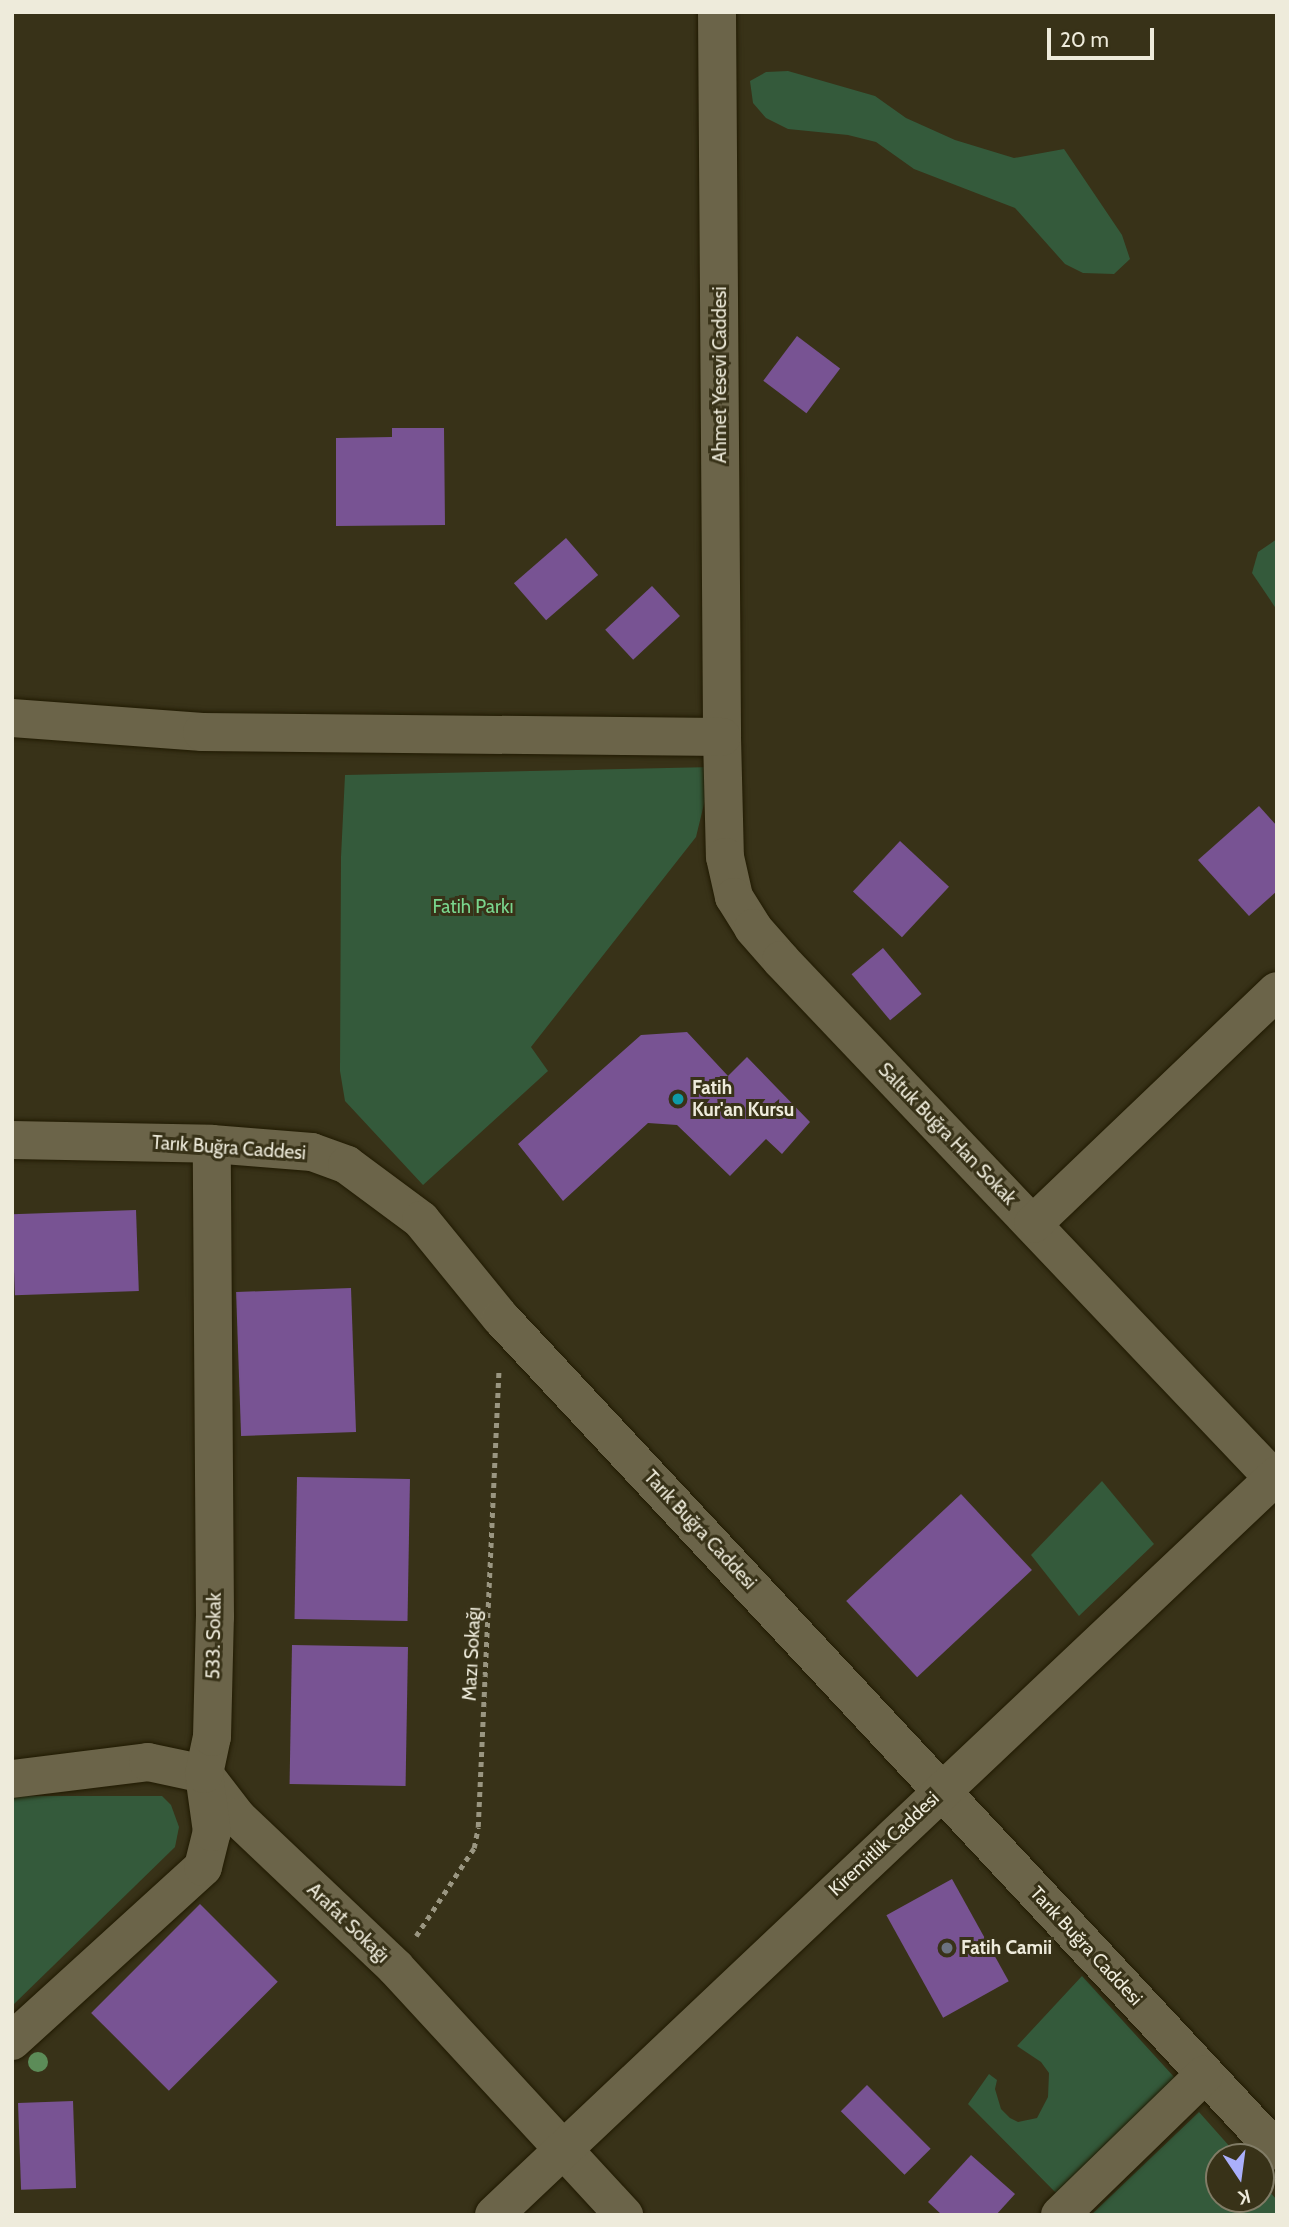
<!DOCTYPE html>
<meta charset="utf-8">
<style>
body{margin:0}
#map{position:relative;width:1289px;height:2227px;overflow:hidden;background:#383218;font-family:Cabin,sans-serif}
div>[style]{position:absolute}
.green>*{inset:0;background:#345a3b}
.building>*{inset:0;background:#785393;transform-origin:0 0}
.path>*{height:4.5px;margin-top:-2.25px;transform-origin:0;background:repeating-linear-gradient(90deg,#9a9681 0 5px,transparent 0 10px)}
.roads{filter:drop-shadow(0 0 2px #201a02) drop-shadow(0 0 2px #201a02)}
.minor>*{height:38px;margin:-19px;padding:0 19px;transform-origin:19px;border-radius:19px;background:#6b6449}
.trees>*{width:20px;height:20px;margin:-10px;border-radius:50%;background:#5c8c58}
.dots>*{width:19px;height:19px;translate:-50% -50%;box-sizing:border-box;border:4px solid #383218;border-radius:50%}
span{translate:-50% -50%;white-space:nowrap;text-align:center;line-height:1.15;-webkit-text-stroke:6px #383218;paint-order:stroke}
.street-label{font-size:19px;color:#eeebdb}
.park-label{font-size:19px;color:#7ad68d}
.poi-label{font-size:19px;color:#eeebdb;font-weight:700}
.left{translate:0 -50%;text-align:left}
.frame{position:absolute;inset:0;border:14px solid #eeebdb;pointer-events:none}
.north{position:absolute;left:1205px;top:2143px;width:70px;height:70px;box-sizing:border-box;background:#383218;border:2px solid #817c66;border-radius:50%;rotate:167deg;font-size:19px;font-weight:700;line-height:28px;text-align:center;color:#eeebdb}
.north::after{content:'';display:block;margin:auto;width:24px;height:32px;background:#aaaffb;clip-path:polygon(50% 0,100% 100%,50% 72%,0 100%)}
.scale{position:absolute;left:1047px;top:28px;width:107px;height:32px;box-sizing:border-box;border:4px solid #eeebdb;border-top:0;padding-left:9px;font-size:21px;line-height:24px;white-space:nowrap;color:#eeebdb;-webkit-text-stroke:5px #383218;paint-order:stroke}
</style>
<div id="map">
<div class="green">
<div style="clip-path:polygon(788px 71px,875px 96px,906px 118px,955px 140px,1014px 158px,1064px 149px,1122px 235px,1130px 259px,1114px 274px,1083px 273px,1065px 264px,1015px 208px,914px 169px,876px 142px,848px 135px,788px 129px,766px 118px,753px 103px,750px 81px,766px 72px)"></div>
<div style="clip-path:polygon(1277px 539px,1277px 610px,1252px 573px,1258px 552px)"></div>
<div style="clip-path:polygon(713px 767px,696px 837px,531px 1047px,548px 1071px,423px 1185px,345px 1101px,340px 1071px,341px 857px,345px 775px)"></div>
<div style="clip-path:polygon(1102px 1481px,1154px 1544px,1079px 1616px,1031px 1555px)"></div>
<div style="clip-path:polygon(12px 1796px,162px 1796px,171px 1805px,179px 1827px,175px 1847px,12px 2006px)"></div>
<div style="clip-path:polygon(1082px 1976px,1175px 2078px,1058px 2195px,968px 2104px,989px 2074px,997px 2080px,995px 2089px,1001px 2109px,1010px 2118px,1018px 2122px,1037px 2118px,1048px 2097px,1049px 2073px,1041px 2062px,1017px 2046px)"></div>
<div style="clip-path:polygon(1199px 2112px,1239px 2157px,1219px 2157px,1219px 2199px,1261px 2199px,1261px 2182px,1277px 2200px,1277px 2215px,1091px 2215px)"></div>
</div>
<div class="building">
<div style="left:797px;top:336px;width:54px;height:56px;rotate:37deg"></div>
<div style="clip-path:polygon(392px 428px,444px 428px,445px 525px,336px 526px,336px 438px,392px 437px)"></div>
<div style="left:566px;top:538px;width:49px;height:69px;rotate:49deg"></div>
<div style="left:652px;top:586px;width:41px;height:64px;rotate:47deg"></div>
<div style="clip-path:polygon(1259px 806px,1277px 826px,1277px 891px,1249px 916px,1198px 860px)"></div>
<div style="left:900px;top:841px;width:67px;height:69px;rotate:43deg"></div>
<div style="left:883px;top:948px;width:60px;height:41px;rotate:50deg"></div>
<div style="clip-path:polygon(687px 1032px,728px 1076px,747px 1057px,810px 1122px,782px 1154px,766px 1139px,730px 1176px,677px 1125px,648px 1123px,563px 1201px,518px 1144px,641px 1035px)"></div>
<div style="left:136px;top:1210px;width:81px;height:124px;rotate:88deg"></div>
<div style="left:351px;top:1288px;width:144px;height:115px;rotate:88deg"></div>
<div style="left:297px;top:1477px;width:113px;height:142px;rotate:1deg"></div>
<div style="left:961px;top:1494px;width:104px;height:157px;rotate:47deg"></div>
<div style="left:292px;top:1645px;width:116px;height:139px;rotate:1deg"></div>
<div style="left:952px;top:1879px;width:117px;height:75px;rotate:61deg"></div>
<div style="left:200px;top:1904px;width:110px;height:154px;rotate:45deg"></div>
<div style="left:867px;top:2085px;width:90px;height:37px;rotate:45deg"></div>
<div style="left:73px;top:2101px;width:87px;height:55px;rotate:88deg"></div>
<div style="clip-path:polygon(971px 2155px,1015px 2194px,996px 2215px,942px 2215px,928px 2202px)"></div>
</div>
<div class="path">
<div style="left:416px;top:1936px;width:105px;rotate:-56.6deg"></div>
<div style="left:474px;top:1848px;width:21px;rotate:-79deg"></div>
<div style="left:478px;top:1827px;width:455px;rotate:-87.4deg"></div>
</div>
<div class="roads">
<div class="minor">
<div style="left:717px;top:12px;width:725px;rotate:89.6deg"></div>
<div style="left:722px;top:737px;width:120px;rotate:88.6deg"></div>
<div style="left:725px;top:857px;width:41px;rotate:77.3deg"></div>
<div style="left:734px;top:897px;width:36px;rotate:58deg"></div>
<div style="left:753px;top:928px;width:43px;rotate:48.8deg"></div>
<div style="left:781px;top:960px;width:720px;rotate:46.46deg"></div>
<div style="left:12px;top:718px;width:191px;rotate:4.2deg"></div>
<div style="left:202px;top:732px;width:520px;rotate:0.55deg"></div>
<div style="left:12px;top:1140px;width:200px;rotate:1.1deg"></div>
<div style="left:212px;top:1144px;width:100px;rotate:4.6deg"></div>
<div style="left:312px;top:1152px;width:37px;rotate:20deg"></div>
<div style="left:347px;top:1165px;width:92px;rotate:36.6deg"></div>
<div style="left:421px;top:1220px;width:127px;rotate:50.8deg"></div>
<div style="left:501px;top:1318px;width:1138px;rotate:47.03deg"></div>
<div style="left:1033px;top:1224px;width:337px;rotate:-43.7deg"></div>
<div style="left:12px;top:1779px;width:137px;rotate:-7.1deg"></div>
<div style="left:148px;top:1762px;width:57px;rotate:12.1deg"></div>
<div style="left:204px;top:1774px;width:54px;rotate:52.5deg"></div>
<div style="left:237px;top:1817px;width:218px;rotate:43.5deg"></div>
<div style="left:395px;top:1967px;width:338px;rotate:47.3deg"></div>
<div style="left:12px;top:2041px;width:258px;rotate:-42.3deg"></div>
<div style="left:203px;top:1867px;width:36px;rotate:-76deg"></div>
<div style="left:212px;top:1832px;width:59px;rotate:-97.9deg"></div>
<div style="left:204px;top:1774px;width:38px;rotate:-78deg"></div>
<div style="left:212px;top:1737px;width:120px;rotate:-88.6deg"></div>
<div style="left:215px;top:1617px;width:473px;rotate:-90.4deg"></div>
<div style="left:494px;top:2215px;width:1077px;rotate:-43.38deg"></div>
<div style="left:1060px;top:2215px;width:201px;rotate:-44.2deg"></div>
</div>
</div>
<div class="trees">
<div style="left:38px;top:2062px"></div>
</div>
<div class="dots">
<div style="left:678px;top:1099px;background:#0f9aa8"></div>
<div style="left:947px;top:1948px;background:#6b7280"></div>
</div>
<div class="street-label">
<span style="left:720px;top:375px;rotate:-90deg">Ahmet Yesevi Caddesi</span>
<span style="left:947px;top:1134px;rotate:46deg">Saltuk Buğra Han Sokak</span>
<span style="left:229px;top:1148px;rotate:4deg">Tarık Buğra Caddesi</span>
<span style="left:700px;top:1530px;rotate:47deg">Tarık Buğra Caddesi</span>
<span style="left:214px;top:1636px;rotate:-89deg">533. Sokak</span>
<span style="left:472px;top:1654px;rotate:-87deg">Mazı Sokağı</span>
<span style="left:884px;top:1844px;rotate:-43deg">Kiremitlik Caddesi</span>
<span style="left:348px;top:1923px;rotate:44deg">Arafat Sokağı</span>
<span style="left:1086px;top:1946px;rotate:47deg">Tarık Buğra Caddesi</span>
</div>
<div class="park-label">
<span style="left:473px;top:907px">Fatih Parkı</span>
</div>
<div class="poi-label">
<span class="left" style="left:692px;top:1099px">Fatih<br>Kur'an Kursu</span>
<span class="left" style="left:961px;top:1948px">Fatih Camii</span>
</div>
<div class="frame"></div>
<div class="north">K</div>
<div class="scale">20 m</div>
</div>
